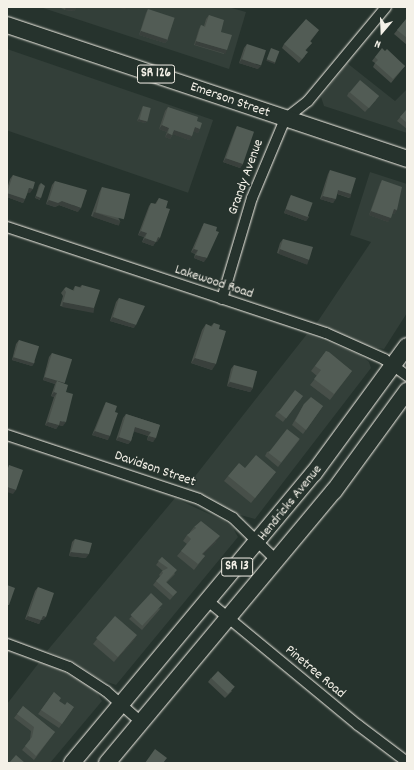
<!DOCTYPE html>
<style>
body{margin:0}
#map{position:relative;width:414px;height:770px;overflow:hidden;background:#26332d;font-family:Dekko,sans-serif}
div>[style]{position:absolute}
.built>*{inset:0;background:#333f39;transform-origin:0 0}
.roads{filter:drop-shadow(0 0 1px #f4f1e8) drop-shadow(0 0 1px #f4f1e8)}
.minor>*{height:10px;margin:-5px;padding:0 5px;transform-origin:5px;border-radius:5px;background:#26332d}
.primary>*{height:16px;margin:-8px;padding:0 8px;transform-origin:8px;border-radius:8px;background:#26332d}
.wall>*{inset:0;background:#474f49}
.shaded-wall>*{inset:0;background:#39403c;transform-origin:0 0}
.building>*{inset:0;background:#525c55;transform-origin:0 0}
span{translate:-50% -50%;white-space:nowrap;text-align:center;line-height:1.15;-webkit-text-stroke:3px #26332d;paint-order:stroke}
.shield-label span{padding:1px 3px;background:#26332d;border:1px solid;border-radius:3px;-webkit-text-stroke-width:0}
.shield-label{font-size:13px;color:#f4f1e8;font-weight:700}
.street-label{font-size:14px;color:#f4f1e8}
.frame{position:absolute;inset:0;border:8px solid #f4f1e8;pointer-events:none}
.north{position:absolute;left:362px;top:12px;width:40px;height:40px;-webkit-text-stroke:3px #26332d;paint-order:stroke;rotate:199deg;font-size:11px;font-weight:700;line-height:16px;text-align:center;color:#f4f1e8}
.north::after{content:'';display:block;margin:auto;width:14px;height:18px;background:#f4f1e8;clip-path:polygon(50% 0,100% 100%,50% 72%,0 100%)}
</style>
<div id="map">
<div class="built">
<div style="clip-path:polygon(40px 7px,228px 7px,246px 12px,229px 69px)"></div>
<div style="left:7px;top:49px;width:218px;height:77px;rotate:19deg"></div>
<div style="clip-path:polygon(347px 63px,395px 101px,407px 89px,407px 133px,324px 106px,321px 97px)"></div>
<div style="clip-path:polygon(370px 172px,407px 184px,407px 313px,384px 349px,367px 346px,316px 324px,371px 242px,350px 235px)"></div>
<div style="clip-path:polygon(307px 334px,360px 355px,369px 362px,371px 368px,255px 519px,233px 513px,215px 502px,185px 489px)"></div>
<div style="clip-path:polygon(175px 498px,224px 521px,233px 528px,238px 537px,116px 685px,99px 679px,74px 663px,47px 651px)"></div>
<div style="clip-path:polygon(41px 660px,87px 684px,96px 691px,102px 701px,50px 763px,7px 763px,7px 704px)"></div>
</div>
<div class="roads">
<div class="minor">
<div style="left:7px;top:227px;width:336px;rotate:18.4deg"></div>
<div style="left:326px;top:333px;width:64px;rotate:24.1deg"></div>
<div style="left:384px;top:359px;width:29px;rotate:36deg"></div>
<div style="left:222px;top:299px;width:105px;rotate:-73.5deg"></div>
<div style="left:252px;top:198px;width:86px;rotate:-67.3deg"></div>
<div style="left:285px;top:119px;width:29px;rotate:-38deg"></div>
<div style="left:308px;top:101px;width:122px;rotate:-50.3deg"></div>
<div style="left:7px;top:435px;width:202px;rotate:18.4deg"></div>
<div style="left:199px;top:499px;width:39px;rotate:29deg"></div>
<div style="left:233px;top:518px;width:62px;rotate:44.3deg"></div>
<div style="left:208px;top:601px;width:195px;rotate:39.6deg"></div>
<div style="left:358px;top:725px;width:61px;rotate:37.1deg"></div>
<div style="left:7px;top:644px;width:66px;rotate:20.4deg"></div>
<div style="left:69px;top:667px;width:44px;rotate:33deg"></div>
<div style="left:106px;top:691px;width:47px;rotate:41.5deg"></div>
</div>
<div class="primary">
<div style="left:7px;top:25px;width:422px;rotate:18.5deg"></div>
<div style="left:72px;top:763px;width:378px;rotate:-50.2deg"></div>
<div style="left:314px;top:473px;width:157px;rotate:-53.8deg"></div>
<div style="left:107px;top:763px;width:354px;rotate:-50.2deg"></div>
<div style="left:334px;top:491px;width:124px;rotate:-53.9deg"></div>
</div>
</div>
<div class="wall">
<div style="clip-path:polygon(59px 7px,77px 7px,74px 11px,65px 10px)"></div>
<div style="clip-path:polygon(148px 9px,168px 40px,165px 43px,139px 35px,146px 13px)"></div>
<div style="clip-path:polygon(209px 15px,221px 32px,224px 54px,194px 45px,199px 29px,201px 25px,204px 26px,206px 19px)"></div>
<div style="clip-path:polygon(407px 18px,407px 45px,394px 34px)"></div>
<div style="clip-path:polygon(319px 30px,310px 42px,312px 43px,306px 50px,305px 56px,299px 63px,282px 48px,284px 44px)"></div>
<div style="clip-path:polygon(247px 44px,258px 69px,239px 63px,244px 48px)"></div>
<div style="clip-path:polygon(385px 51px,405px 66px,391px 83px,373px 67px,375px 63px,372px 61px,375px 57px)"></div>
<div style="clip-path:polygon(349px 92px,376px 100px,365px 112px,347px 96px)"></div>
<div style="clip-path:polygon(143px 106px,147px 121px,145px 123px,137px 121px,142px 108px)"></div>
<div style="clip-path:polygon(168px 107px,197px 121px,200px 129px,198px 133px,193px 131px,192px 136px,189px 140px,173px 134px,170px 139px,165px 137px,167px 132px,159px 129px,165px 111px)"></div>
<div style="clip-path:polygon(407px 109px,407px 129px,397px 121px)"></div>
<div style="clip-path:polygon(237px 126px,243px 164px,240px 168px,223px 162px,235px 130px)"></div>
<div style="clip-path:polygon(330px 170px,351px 194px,349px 198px,337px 194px,333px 203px,320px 199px,328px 174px)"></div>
<div style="clip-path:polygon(13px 175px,30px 193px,28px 192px,25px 199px,23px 203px,7px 197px,7px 189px,10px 179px)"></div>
<div style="clip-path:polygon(382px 180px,397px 210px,394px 214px,392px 213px,388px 222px,369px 215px,380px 184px)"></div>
<div style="clip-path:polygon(55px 181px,78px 212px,59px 205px,55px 207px,46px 204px,52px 185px)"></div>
<div style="clip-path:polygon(41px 183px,40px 200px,35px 198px,39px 185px)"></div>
<div style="clip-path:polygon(102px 187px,120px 221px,117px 225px,91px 216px,100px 191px)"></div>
<div style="clip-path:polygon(291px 195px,309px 217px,306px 221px,284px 213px,289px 199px)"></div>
<div style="clip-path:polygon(159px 198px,166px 208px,157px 242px,156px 241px,153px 246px,142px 242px,144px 237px,138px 235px,149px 206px,151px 203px,155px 204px)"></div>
<div style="clip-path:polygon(204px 223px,204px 262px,194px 258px,195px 254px,191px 252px,202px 227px)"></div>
<div style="clip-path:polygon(283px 239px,306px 264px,277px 253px,280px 243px)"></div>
<div style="clip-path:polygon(82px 285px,94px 308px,92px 312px,60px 306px,63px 296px,61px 293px,64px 289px,73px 290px,75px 286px,80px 287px)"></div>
<div style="clip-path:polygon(119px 298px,134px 328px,110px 321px,116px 302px)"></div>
<div style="clip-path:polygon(214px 323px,219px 329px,212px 370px,191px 363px,202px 330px,206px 324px,211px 326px)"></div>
<div style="clip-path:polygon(19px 340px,35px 362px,32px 366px,12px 360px,16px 344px)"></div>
<div style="clip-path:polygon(326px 351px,352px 371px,330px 400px,310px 385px,317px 376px,311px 371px)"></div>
<div style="clip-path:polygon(52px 353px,64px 384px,66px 392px,63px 426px,59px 425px,56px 429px,45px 425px,54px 397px,51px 396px,55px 384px,43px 380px,49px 357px)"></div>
<div style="clip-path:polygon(234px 365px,253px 388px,250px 392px,227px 386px,231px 369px)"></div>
<div style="clip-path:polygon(303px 396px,283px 422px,275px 416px,277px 412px)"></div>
<div style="clip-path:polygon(106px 402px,108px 440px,92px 435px,104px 406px)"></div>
<div style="clip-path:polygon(304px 404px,323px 406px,303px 434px,292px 425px)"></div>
<div style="clip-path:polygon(126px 414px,160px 425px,153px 442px,147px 440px,148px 436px,134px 431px,131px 441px,128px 444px,116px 440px,123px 418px)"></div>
<div style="clip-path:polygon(300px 439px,278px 467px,265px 456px,267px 452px)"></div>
<div style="clip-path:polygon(245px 468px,276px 472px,251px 503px,224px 481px,228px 476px)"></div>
<div style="clip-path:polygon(194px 527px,216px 542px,203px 554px,205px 556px,194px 570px,177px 556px,187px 544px,183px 541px,187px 535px,190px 533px,190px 532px)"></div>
<div style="clip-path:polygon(75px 539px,86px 558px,69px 556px,72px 542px)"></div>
<div style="clip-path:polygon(162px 557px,175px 574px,166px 583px,177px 592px,170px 600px,153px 585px,160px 576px,159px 575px,162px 571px,163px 571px,156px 565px)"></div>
<div style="clip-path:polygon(38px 587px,43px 620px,41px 620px,39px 624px,25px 619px,35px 591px)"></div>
<div style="clip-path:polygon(161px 608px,142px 630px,129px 619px,132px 616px)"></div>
<div style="clip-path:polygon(137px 635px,133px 641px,114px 662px,93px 644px,97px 639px)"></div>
<div style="clip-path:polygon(211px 678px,232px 691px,225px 698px,208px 682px)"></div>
<div style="clip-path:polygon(54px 692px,59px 701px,65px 705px,74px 707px,59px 728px,38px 714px)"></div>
<div style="clip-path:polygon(23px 706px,55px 732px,34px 760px,22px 750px,30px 740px,31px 731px,14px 718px)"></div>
</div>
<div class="shaded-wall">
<div style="clip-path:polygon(66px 7px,77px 7px,74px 11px,65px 10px)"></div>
<div style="clip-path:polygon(116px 7px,127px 7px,125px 10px)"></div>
<div style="clip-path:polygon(141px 31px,168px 40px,165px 43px,139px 35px)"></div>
<div style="left:196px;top:41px;width:32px;height:4px;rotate:16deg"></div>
<div style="clip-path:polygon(242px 59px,261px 66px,258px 69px,239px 63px)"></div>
<div style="left:267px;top:59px;width:9px;height:2px;rotate:21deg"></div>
<div style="clip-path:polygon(139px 119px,147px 121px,145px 123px,137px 121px)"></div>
<div style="clip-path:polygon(162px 125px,169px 128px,167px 132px,159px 129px)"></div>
<div style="clip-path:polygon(195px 127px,200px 129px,198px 133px,192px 131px)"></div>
<div style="clip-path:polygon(174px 130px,192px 136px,189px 140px,172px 134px)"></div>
<div style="clip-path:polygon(168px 133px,172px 135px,170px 139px,165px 137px)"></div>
<div style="clip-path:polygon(226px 158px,243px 164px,240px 168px,223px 162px)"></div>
<div style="clip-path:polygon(29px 188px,33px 189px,30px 193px,27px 192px)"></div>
<div style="left:338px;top:190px;width:14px;height:4px;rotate:17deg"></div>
<div style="clip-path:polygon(7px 193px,25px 199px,23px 203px,7px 197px)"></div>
<div style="left:36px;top:196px;width:5px;height:2px;rotate:22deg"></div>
<div style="clip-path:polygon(323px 196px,336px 199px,333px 203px,320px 199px)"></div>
<div style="clip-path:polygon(49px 200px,62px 201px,81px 208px,78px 212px,59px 205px,55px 207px,46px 204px)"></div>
<div style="clip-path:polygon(286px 209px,309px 217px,306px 221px,284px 213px)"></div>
<div style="clip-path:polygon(394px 209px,397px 210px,394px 214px,391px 213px)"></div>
<div style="clip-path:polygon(371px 211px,391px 218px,388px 222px,369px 215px)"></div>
<div style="left:94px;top:212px;width:28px;height:5px;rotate:19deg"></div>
<div style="clip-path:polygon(141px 231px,147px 233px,144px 237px,138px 235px)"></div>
<div style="clip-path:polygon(158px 237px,160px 238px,157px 242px,155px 241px)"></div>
<div style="clip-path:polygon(145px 238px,156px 242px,153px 246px,142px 242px)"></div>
<div style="clip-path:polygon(194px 249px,198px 250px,195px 254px,191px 252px)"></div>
<div style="left:280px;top:249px;width:31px;height:5px;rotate:21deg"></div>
<div style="clip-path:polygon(196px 255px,207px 258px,204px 262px,194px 258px)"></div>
<div style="left:63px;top:302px;width:32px;height:5px;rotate:11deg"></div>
<div style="clip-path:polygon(113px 317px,136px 325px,134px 328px,110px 321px)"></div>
<div style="clip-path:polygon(14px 357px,35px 362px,32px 366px,12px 360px)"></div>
<div style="clip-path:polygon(195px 358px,216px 364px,212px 370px,191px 363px)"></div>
<div style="clip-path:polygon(45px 377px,65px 382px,62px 386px,57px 381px,55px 384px,43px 380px)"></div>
<div style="clip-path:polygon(230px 382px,253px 388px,250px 392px,227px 386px)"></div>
<div style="clip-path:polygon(54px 392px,57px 393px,54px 397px,51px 396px)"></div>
<div style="clip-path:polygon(60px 421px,66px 422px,63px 426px,58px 425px)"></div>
<div style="clip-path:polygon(48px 422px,59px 425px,56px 429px,45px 425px)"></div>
<div style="clip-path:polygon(135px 427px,151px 432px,148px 436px,132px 431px)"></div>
<div style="clip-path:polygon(95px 431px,110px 436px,108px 440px,92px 435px)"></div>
<div style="clip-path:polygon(149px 436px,156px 438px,153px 442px,147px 440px)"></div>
<div style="clip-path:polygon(119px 437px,131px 441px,128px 444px,116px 440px)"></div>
<div style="clip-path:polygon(7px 487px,16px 490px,13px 494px,7px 492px)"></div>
<div style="clip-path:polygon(220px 536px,216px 542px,198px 559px,202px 554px)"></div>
<div style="clip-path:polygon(71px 552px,89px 554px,86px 558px,69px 556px)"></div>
<div style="clip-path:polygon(28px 616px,41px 620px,39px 624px,25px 619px)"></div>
<div style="clip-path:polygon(43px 616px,46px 617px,43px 620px,40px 619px)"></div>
<div style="clip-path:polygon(137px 635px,133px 641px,114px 662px,118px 657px)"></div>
</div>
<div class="building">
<div style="left:148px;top:9px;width:28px;height:23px;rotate:18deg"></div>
<div style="clip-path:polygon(209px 15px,224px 20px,221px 32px,232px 35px,227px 50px,196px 41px,201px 25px,205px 27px)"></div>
<div style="clip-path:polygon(407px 18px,407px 38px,397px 30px)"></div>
<div style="clip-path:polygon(306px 19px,319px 30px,310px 41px,312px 43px,305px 50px,308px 52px,302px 59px,284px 44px)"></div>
<div style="left:247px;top:44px;width:20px;height:16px;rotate:18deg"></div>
<div style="left:271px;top:48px;width:9px;height:12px;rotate:21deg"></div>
<div style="clip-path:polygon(382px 48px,385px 51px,387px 49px,405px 66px,393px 79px,375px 63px,378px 60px,375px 57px)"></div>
<div style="left:360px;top:80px;width:25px;height:16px;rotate:40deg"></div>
<div style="left:143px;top:106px;width:8px;height:14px;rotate:14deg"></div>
<div style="clip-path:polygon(168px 107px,198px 117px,197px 121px,202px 123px,200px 129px,195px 127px,192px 136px,174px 130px,172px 135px,168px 133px,169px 128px,162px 125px)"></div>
<div style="clip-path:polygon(407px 109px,407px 123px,400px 117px)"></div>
<div style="left:237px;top:126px;width:18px;height:34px;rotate:19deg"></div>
<div style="clip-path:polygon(330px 170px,356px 178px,351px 194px,338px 190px,336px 199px,323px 196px)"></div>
<div style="clip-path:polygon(13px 175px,35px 182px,33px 189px,29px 188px,25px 199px,7px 193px)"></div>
<div style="clip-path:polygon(382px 180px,402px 187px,397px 210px,394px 209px,391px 218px,371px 211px)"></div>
<div style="clip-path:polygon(55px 181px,87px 190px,81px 208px,62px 201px,58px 203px,49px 200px)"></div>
<div style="clip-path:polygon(41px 183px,45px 186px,41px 198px,36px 196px)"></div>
<div style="left:102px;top:187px;width:29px;height:26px;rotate:14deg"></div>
<div style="left:291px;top:195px;width:23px;height:15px;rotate:20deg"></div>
<div style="clip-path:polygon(159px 198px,168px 201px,166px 208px,170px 209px,160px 238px,158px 237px,156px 242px,145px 238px,147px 233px,141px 231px,151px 203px,156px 204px)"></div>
<div style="clip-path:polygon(204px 223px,217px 227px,216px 231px,219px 232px,207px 258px,196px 255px,198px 250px,194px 249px)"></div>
<div style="clip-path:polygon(283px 239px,313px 247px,309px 260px,280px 249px)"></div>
<div style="clip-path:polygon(82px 285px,100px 290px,94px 308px,63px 302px,66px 292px,64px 289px,66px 287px,74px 291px,75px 286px,81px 288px)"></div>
<div style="clip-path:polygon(119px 298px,145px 306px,136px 325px,113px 317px)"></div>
<div style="clip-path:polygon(214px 323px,220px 325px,219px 329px,226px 331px,216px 364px,195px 358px,206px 324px,212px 327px)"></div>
<div style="left:19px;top:340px;width:21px;height:18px;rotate:17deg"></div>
<div style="clip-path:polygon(326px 351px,329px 352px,352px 371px,334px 394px,314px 379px,321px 370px,315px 366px)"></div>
<div style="left:52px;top:353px;width:21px;height:25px;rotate:17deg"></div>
<div style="left:234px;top:365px;width:24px;height:17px;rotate:15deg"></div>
<div style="clip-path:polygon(57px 381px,68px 385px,66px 392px,73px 394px,66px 422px,60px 421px,59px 425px,48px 422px,57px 393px,54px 392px)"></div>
<div style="left:295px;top:390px;width:10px;height:28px;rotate:37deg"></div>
<div style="clip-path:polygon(311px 397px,323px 406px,306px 430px,295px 421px,304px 404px)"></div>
<div style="clip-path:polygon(106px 402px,117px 406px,115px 412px,118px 413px,110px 436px,95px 431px)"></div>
<div style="clip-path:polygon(126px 414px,160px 425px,156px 438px,149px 436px,151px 432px,135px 427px,131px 441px,119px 437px)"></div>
<div style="left:287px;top:429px;width:16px;height:30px;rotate:38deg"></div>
<div style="clip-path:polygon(256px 455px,276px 472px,255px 498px,228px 476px,239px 463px,245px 468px)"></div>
<div style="clip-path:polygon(9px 465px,23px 470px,16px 490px,7px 487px,7px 471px)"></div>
<div style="clip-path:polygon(201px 521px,220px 536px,202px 554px,205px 556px,198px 564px,181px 551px,191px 539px,187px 535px,196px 528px,194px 527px)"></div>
<div style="clip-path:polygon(75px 539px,92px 543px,89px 554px,71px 552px)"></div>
<div style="clip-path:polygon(162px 557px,177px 570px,166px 582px,177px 592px,173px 596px,156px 581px,163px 573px,162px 571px,168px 568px,158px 561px)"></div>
<div style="clip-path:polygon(7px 585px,15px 588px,9px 605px,7px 605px)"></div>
<div style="clip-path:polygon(38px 587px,54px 593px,46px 617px,43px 616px,41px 620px,28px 616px)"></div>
<div style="left:151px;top:593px;width:16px;height:30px;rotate:43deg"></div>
<div style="left:115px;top:616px;width:29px;height:29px;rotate:41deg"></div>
<div style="left:218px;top:671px;width:23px;height:10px;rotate:43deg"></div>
<div style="clip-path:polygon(54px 692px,61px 698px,59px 701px,65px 705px,67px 702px,74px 707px,62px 724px,41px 710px)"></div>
<div style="clip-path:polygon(23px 706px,55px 732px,36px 756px,25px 746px,32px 737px,34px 727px,17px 714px)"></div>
<div style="clip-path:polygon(155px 749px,167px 758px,163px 763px,145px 763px)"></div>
<div style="clip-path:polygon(16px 755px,25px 763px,9px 763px)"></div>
</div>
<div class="shield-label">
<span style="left:156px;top:74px">SR 126</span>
<span style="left:237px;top:567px">SR 13</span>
</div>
<div class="street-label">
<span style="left:230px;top:100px;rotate:19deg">Emerson Street</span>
<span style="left:246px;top:177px;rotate:-70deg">Grandy Avenue</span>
<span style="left:214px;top:282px;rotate:18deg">Lakewood Road</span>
<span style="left:155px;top:469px;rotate:19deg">Davidson Street</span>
<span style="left:290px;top:503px;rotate:-51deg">Hendricks Avenue</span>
<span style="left:315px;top:672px;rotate:40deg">Pinetree Road</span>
</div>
<div class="frame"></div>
<div class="north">N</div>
</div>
